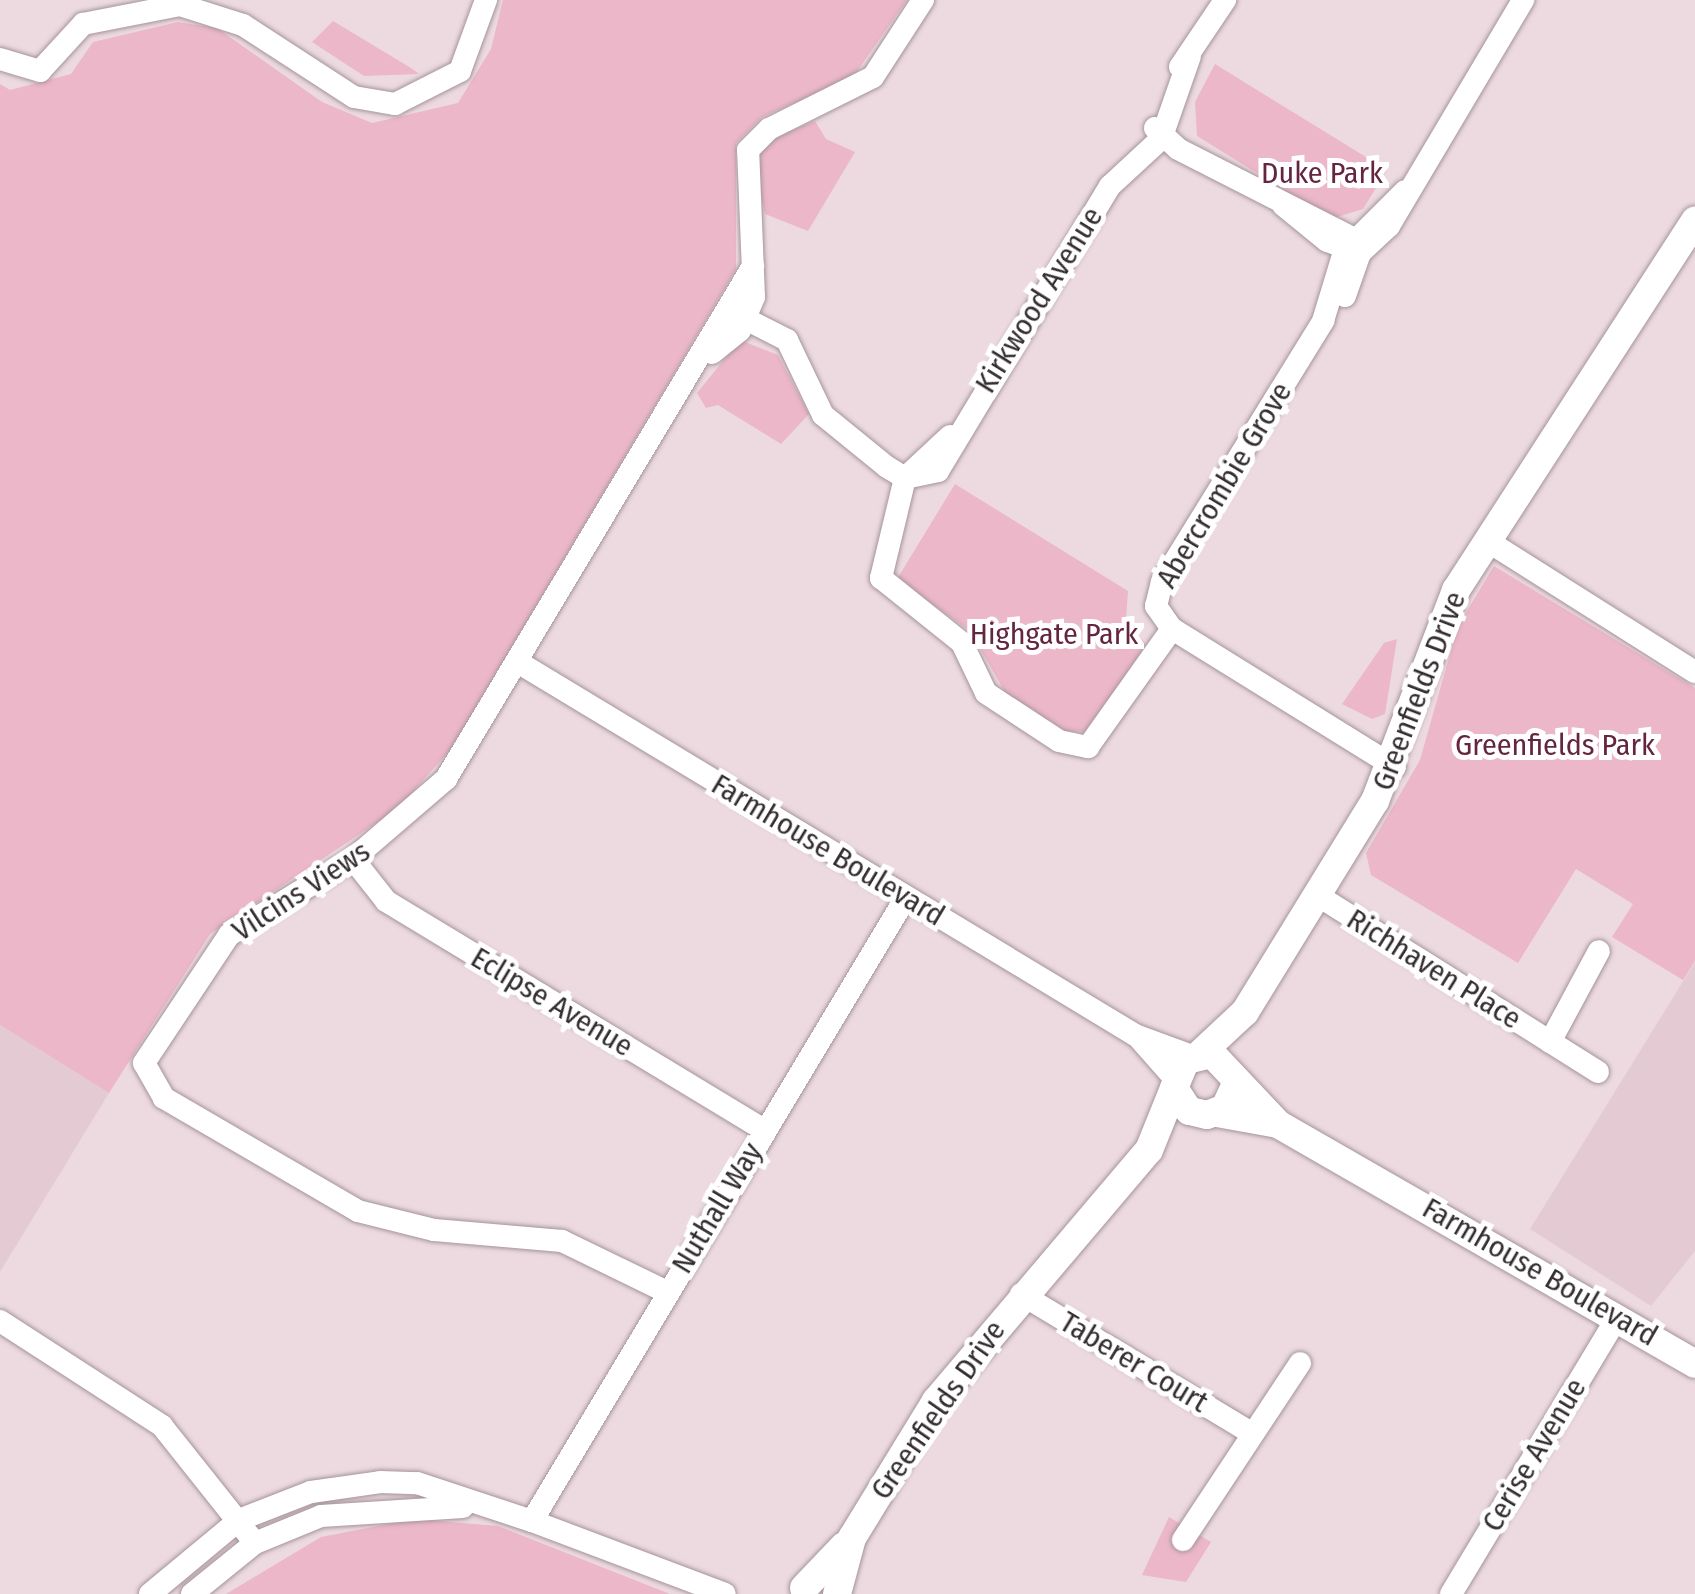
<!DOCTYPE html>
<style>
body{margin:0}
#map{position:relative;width:1695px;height:1594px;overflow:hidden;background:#ecdae0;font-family:"Fira Sans Condensed",sans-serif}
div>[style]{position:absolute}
.built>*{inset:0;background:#e4cbd3}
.green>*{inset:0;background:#ebb7c9}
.roads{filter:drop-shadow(0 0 2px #a5949a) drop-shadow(0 0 2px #a5949a)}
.minor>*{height:22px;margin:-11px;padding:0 11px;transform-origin:11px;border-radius:11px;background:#fff}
.tertiary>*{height:28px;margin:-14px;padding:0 14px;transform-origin:14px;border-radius:14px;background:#fff}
span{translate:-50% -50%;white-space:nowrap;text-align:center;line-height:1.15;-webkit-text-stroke:10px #fff;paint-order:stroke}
.park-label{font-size:30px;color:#642540}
.street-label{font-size:30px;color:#332d2f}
</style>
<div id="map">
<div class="built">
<div style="clip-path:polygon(1695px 962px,1695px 1251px,1651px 1306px,1530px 1229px)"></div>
<div style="clip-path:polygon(0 1025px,109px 1093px,0 1272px)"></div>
</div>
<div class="green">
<div style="clip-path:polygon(503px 0,907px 0,853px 77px,762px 117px,736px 143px,736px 269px,451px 749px,397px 809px,210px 934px,109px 1093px,0 1025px,0 84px,10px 90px,71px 74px,93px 42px,178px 22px,217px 28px,322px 102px,372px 123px,458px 103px,491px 49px)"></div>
<div style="clip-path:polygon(333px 21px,411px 68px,419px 74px,364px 76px,312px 42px)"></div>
<div style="clip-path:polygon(1215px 64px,1387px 170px,1363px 209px,1331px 219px,1197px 136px,1195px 102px)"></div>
<div style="clip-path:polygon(815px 121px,826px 139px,855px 152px,808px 231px,765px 214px,754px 164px,770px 139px)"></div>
<div style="clip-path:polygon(740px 340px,778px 355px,809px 414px,781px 444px,718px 405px,706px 408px,697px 393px)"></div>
<div style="clip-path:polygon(955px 484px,1128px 591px,1126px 621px,1146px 644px,1088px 732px,1066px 731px,1006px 694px,970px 631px,897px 579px)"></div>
<div style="clip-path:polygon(1494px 566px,1695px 688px,1695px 961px,1683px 980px,1612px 937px,1633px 904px,1576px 869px,1518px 963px,1371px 875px,1366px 853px,1420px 760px,1458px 626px)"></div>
<div style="clip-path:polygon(1397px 639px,1385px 714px,1372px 719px,1342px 704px,1384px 643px)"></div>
<div style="clip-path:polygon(1169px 1517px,1211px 1542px,1186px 1582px,1142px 1575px)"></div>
<div style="clip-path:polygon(414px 1519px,498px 1526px,670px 1594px,226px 1594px,321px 1537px)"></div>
</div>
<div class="roads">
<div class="minor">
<div style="left:0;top:59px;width:42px;rotate:16.7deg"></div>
<div style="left:40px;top:71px;width:64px;rotate:-47.5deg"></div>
<div style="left:83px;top:24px;width:99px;rotate:-11.1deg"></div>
<div style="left:180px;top:5px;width:66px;rotate:17.6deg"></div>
<div style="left:243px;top:25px;width:132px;rotate:33deg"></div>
<div style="left:354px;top:97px;width:42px;rotate:9.7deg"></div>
<div style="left:395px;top:104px;width:73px;rotate:-26.9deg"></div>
<div style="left:460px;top:71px;width:76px;rotate:-69.9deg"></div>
<div style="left:1180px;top:67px;width:81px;rotate:-56.1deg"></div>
<div style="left:1155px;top:128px;width:31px;rotate:42deg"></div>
<div style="left:1178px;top:149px;width:196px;rotate:27deg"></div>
<div style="left:1353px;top:238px;width:17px;rotate:65deg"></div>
<div style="left:1360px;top:253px;width:35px;rotate:-160deg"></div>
<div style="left:1327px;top:241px;width:57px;rotate:-140.7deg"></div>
<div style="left:1345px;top:296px;width:46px;rotate:-70.8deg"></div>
<div style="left:1360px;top:253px;width:40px;rotate:-43deg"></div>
<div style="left:1389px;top:226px;width:263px;rotate:-59.3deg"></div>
<div style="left:732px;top:312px;width:62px;rotate:27deg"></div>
<div style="left:787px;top:340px;width:83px;rotate:64.4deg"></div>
<div style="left:823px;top:415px;width:82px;rotate:39.1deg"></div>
<div style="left:887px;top:467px;width:21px;rotate:31deg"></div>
<div style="left:905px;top:478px;width:34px;rotate:-12deg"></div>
<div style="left:938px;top:471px;width:333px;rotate:-58.9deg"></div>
<div style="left:1110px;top:186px;width:69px;rotate:-42.7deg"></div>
<div style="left:1161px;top:139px;width:88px;rotate:-70.7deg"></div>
<div style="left:712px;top:353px;width:36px;rotate:-39deg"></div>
<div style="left:740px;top:330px;width:36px;rotate:-67deg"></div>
<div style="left:754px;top:297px;width:147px;rotate:-92.3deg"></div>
<div style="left:748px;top:150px;width:30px;rotate:-45deg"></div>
<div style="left:769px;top:129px;width:116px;rotate:-26.6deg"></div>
<div style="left:873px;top:77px;width:92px;rotate:-57deg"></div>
<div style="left:950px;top:436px;width:62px;rotate:137deg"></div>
<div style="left:905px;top:478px;width:103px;rotate:103.5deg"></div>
<div style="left:881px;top:578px;width:104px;rotate:38.7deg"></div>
<div style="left:962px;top:643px;width:55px;rotate:64.4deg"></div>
<div style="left:986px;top:693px;width:87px;rotate:33.3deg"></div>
<div style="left:1059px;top:741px;width:30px;rotate:12deg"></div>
<div style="left:1088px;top:747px;width:145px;rotate:-54.6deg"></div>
<div style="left:1486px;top:540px;width:247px;rotate:32.3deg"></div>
<div style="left:521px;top:664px;width:717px;rotate:31.14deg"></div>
<div style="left:1135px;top:1035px;width:61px;rotate:20.2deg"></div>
<div style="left:1395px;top:767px;width:262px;rotate:-148.2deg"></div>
<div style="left:1172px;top:629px;width:28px;rotate:-125deg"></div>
<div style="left:1156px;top:606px;width:25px;rotate:-76deg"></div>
<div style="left:1162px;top:582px;width:307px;rotate:-58.3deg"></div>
<div style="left:1323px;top:321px;width:72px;rotate:-73.1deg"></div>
<div style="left:1344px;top:252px;width:86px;rotate:-45deg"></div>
<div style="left:353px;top:859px;width:53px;rotate:51.8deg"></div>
<div style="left:386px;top:901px;width:442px;rotate:31.2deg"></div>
<div style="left:1317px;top:895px;width:332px;rotate:32.2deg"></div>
<div style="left:1138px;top:1037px;width:56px;rotate:48.6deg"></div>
<div style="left:1550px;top:1042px;width:103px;rotate:-61.7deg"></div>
<div style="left:667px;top:1292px;width:117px;rotate:-154.1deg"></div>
<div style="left:562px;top:1241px;width:128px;rotate:-175.1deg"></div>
<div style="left:434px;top:1230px;width:78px;rotate:-166deg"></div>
<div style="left:358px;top:1211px;width:225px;rotate:-149.8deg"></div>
<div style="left:164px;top:1098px;width:40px;rotate:-119.7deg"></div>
<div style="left:144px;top:1063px;width:154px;rotate:-56.4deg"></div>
<div style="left:229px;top:935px;width:145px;rotate:-31.5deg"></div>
<div style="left:353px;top:859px;width:123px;rotate:-40.7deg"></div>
<div style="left:446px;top:779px;width:598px;rotate:-59.1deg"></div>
<div style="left:1021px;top:1294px;width:265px;rotate:31.1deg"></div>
<div style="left:0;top:1321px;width:193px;rotate:32.9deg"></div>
<div style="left:162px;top:1426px;width:149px;rotate:51.5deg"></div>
<div style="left:532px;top:1521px;width:727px;rotate:-59.06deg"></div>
<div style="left:1183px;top:1540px;width:212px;rotate:-56.5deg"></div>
<div style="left:150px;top:1594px;width:116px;rotate:-39.7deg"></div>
<div style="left:239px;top:1520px;width:77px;rotate:-21.3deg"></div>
<div style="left:311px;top:1492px;width:70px;rotate:-8.2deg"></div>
<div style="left:380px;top:1482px;width:37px;rotate:2deg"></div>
<div style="left:417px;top:1483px;width:121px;rotate:18.3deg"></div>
<div style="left:532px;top:1521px;width:206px;rotate:20.7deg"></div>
<div style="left:192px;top:1594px;width:81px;rotate:-39deg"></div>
<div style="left:255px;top:1543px;width:71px;rotate:-22.2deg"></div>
<div style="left:321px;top:1516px;width:142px;rotate:-3.6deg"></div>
<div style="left:1451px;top:1594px;width:324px;rotate:-59deg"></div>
</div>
<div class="tertiary">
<div style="left:1201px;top:1053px;width:60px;rotate:-43deg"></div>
<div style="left:1245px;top:1012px;width:248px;rotate:-58.4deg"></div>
<div style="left:1375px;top:801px;width:226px;rotate:-69deg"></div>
<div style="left:1456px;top:590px;width:440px;rotate:-57.1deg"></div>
<div style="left:1236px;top:1084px;width:26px;rotate:115deg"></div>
<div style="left:1225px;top:1108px;width:19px;rotate:159deg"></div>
<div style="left:1207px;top:1115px;width:18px;rotate:-167deg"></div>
<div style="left:1189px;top:1111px;width:27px;rotate:-123deg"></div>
<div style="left:1174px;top:1088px;width:30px;rotate:-67deg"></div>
<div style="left:1186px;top:1060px;width:27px;rotate:-13deg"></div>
<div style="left:1212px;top:1054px;width:93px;rotate:46.7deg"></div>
<div style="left:1217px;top:1113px;width:62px;rotate:10.2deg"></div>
<div style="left:1278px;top:1124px;width:481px;rotate:29.9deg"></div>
<div style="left:804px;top:1588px;width:58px;rotate:-46.4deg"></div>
<div style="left:837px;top:1594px;width:58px;rotate:-75deg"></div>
<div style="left:852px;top:1538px;width:161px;rotate:-58.5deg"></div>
<div style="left:936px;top:1401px;width:329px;rotate:-49.7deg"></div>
<div style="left:1149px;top:1150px;width:67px;rotate:-68deg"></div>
</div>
</div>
<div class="park-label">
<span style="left:1322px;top:173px">Duke Park</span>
<span style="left:1054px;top:634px">Highgate Park</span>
<span style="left:1555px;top:745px">Greenfields Park</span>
</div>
<div class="street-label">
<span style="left:1039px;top:300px;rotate:-58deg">Kirkwood Avenue</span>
<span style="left:1224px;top:485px;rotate:-59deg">Abercrombie Grove</span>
<span style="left:1419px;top:691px;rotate:-69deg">Greenfields Drive</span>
<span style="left:828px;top:850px;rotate:31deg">Farmhouse Boulevard</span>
<span style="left:301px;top:891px;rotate:-33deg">Vilcins Views</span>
<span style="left:1434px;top:969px;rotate:32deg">Richhaven Place</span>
<span style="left:552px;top:1002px;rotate:31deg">Eclipse Avenue</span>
<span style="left:717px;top:1208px;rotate:-59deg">Nuthall Way</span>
<span style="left:1540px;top:1272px;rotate:30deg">Farmhouse Boulevard</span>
<span style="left:1134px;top:1362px;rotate:31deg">Taberer Court</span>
<span style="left:938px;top:1410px;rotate:-55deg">Greenfields Drive</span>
<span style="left:1534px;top:1455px;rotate:-59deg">Cerise Avenue</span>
</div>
</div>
